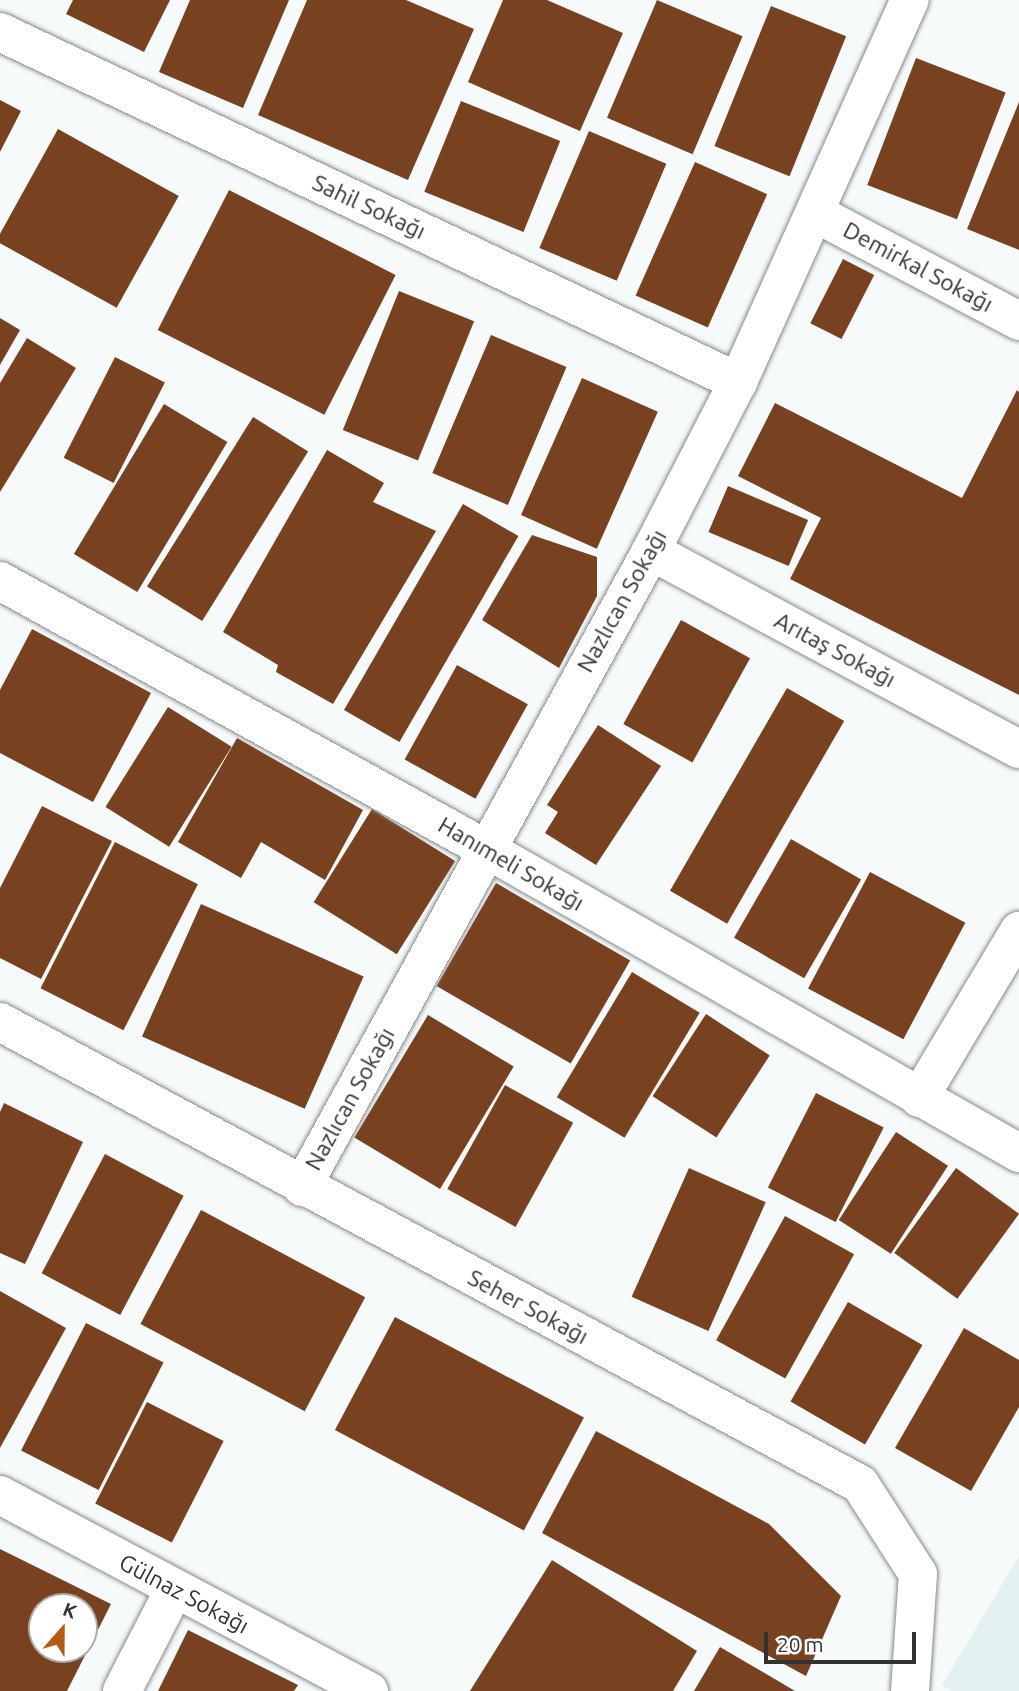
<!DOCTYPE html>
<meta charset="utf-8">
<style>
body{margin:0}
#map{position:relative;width:1019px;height:1691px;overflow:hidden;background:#f6fafa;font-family:Ubuntu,sans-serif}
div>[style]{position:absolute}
.built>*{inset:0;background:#e3f1f1}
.building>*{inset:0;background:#784220;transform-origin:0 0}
.roads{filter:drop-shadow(0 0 2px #878a8b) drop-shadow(0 0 2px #878a8b)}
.street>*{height:38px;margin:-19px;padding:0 19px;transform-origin:19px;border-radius:19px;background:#fff}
span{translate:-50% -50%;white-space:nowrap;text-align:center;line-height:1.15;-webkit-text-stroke:7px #fff;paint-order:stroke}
.street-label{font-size:23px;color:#313333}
.north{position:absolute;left:28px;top:1593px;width:70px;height:70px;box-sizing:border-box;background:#fff;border:2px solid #adadad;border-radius:50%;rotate:21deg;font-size:19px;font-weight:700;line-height:28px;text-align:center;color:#313333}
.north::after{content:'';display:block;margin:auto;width:24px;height:32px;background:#b95a12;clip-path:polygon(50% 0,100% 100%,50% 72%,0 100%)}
.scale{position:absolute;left:764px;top:1632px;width:152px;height:32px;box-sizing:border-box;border:4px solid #313333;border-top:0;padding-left:9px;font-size:21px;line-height:24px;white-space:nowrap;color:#313333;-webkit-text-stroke:5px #fff;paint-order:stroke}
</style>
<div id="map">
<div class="built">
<div style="clip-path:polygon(1019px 1556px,1019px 1691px,952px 1691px,942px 1685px)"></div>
</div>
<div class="building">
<div style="clip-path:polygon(73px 0,170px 0,144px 52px,66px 14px)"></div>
<div style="clip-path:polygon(190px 0,289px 0,243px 108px,159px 72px)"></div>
<div style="clip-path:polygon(307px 0,406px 0,474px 29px,408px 180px,258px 115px)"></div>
<div style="clip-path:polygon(503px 0,547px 0,623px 33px,580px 131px,468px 82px)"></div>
<div style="left:657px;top:0;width:93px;height:128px;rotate:23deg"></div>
<div style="left:771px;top:6px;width:81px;height:151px;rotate:22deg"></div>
<div style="left:916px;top:58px;width:96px;height:136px;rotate:21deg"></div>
<div style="clip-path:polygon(0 100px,21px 111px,0 152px)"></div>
<div style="left:461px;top:101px;width:107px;height:98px;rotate:22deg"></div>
<div style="clip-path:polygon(1019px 102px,1019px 250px,967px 229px)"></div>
<div style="left:58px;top:129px;width:138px;height:128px;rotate:29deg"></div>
<div style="left:589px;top:131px;width:84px;height:127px;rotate:23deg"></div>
<div style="left:695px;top:162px;width:79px;height:146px;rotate:24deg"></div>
<div style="left:229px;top:190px;width:187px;height:157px;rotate:27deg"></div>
<div style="left:843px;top:259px;width:35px;height:72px;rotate:27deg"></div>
<div style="left:399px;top:291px;width:81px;height:150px;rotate:22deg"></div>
<div style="clip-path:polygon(0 318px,20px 330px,0 365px)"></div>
<div style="left:491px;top:335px;width:82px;height:150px;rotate:23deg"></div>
<div style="clip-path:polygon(27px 338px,76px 368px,0 492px,0 383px)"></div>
<div style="left:115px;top:357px;width:56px;height:113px;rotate:27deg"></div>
<div style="left:582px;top:378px;width:83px;height:150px;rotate:24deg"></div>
<div style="clip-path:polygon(1017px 390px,1019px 392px,1019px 695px,790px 579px,821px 518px,738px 476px,775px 403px,962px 498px)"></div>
<div style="left:164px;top:404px;width:74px;height:175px;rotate:31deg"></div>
<div style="left:253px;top:417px;width:65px;height:200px;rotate:32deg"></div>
<div style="clip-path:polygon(327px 450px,384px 483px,373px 502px,436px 531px,333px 704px,276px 672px,278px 665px,223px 632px)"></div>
<div style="left:728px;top:486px;width:87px;height:50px;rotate:23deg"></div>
<div style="left:463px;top:504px;width:64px;height:238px;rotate:30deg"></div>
<div style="clip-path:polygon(532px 535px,597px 557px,597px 596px,559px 668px,482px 620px)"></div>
<div style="left:681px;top:620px;width:79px;height:119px;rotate:29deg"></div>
<div style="clip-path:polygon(32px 629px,151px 693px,93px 802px,0 753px,0 690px)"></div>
<div style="left:457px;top:665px;width:81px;height:108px;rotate:29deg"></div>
<div style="left:787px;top:688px;width:66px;height:234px;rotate:30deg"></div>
<div style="left:168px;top:707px;width:75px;height:118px;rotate:32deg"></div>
<div style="clip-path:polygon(598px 725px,661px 766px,596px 865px,545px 833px,558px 812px,547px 805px)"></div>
<div style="clip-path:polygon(237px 738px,363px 810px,325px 880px,261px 842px,241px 878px,178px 842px)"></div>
<div style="clip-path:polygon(42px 806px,112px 841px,41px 979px,0 958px,0 888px)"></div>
<div style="left:372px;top:809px;width:98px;height:110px;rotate:32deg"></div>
<div style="left:791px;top:839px;width:81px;height:114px;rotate:30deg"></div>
<div style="left:115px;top:842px;width:93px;height:164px;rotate:27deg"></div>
<div style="left:870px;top:872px;width:108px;height:132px;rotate:28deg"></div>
<div style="left:496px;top:883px;width:155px;height:119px;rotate:30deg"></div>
<div style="left:201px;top:904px;width:178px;height:145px;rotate:24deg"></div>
<div style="left:632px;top:972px;width:79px;height:146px;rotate:31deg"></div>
<div style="left:706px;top:1014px;width:76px;height:98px;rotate:33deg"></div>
<div style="left:428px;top:1015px;width:100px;height:143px;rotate:31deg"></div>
<div style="left:505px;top:1085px;width:78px;height:119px;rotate:29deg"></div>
<div style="left:816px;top:1093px;width:76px;height:106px;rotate:27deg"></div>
<div style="clip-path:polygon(4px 1103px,83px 1142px,25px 1264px,0 1253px,0 1112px)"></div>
<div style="left:896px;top:1132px;width:62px;height:105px;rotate:33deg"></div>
<div style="left:105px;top:1154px;width:89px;height:135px;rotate:28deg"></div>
<div style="left:689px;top:1168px;width:84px;height:141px;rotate:24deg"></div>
<div style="left:956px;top:1168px;width:78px;height:105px;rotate:36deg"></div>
<div style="left:201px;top:1210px;width:186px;height:129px;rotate:28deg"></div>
<div style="left:785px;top:1216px;width:79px;height:142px;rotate:29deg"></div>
<div style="clip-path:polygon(0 1291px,66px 1328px,0 1448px)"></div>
<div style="left:848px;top:1302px;width:86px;height:115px;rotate:30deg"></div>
<div style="left:395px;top:1317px;width:214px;height:128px;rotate:28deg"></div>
<div style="left:86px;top:1323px;width:87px;height:143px;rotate:27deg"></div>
<div style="clip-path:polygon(964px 1328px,1019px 1360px,1019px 1407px,971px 1491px,895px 1448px)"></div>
<div style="left:147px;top:1402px;width:86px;height:114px;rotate:27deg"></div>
<div style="clip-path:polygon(596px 1431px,769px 1524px,841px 1596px,806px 1676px,542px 1533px)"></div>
<div style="clip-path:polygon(evenodd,0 1549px,111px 1604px,67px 1691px,0 1691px,0 1549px,42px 1607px,84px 1607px,84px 1649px,42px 1649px,42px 1607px)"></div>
<div style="clip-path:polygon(552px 1560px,697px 1651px,673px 1691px,470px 1691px)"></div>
<div style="clip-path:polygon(188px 1630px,298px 1685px,294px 1691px,158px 1691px)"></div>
<div style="clip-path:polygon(720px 1647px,790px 1688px,795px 1691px,694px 1691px)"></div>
</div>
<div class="roads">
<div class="street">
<div style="left:0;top:32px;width:817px;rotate:25.37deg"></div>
<div style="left:817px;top:214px;width:229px;rotate:27.9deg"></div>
<div style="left:651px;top:551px;width:418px;rotate:28.3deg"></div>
<div style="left:0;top:581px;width:555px;rotate:28.87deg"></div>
<div style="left:486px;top:849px;width:614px;rotate:29.7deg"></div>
<div style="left:0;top:1022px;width:976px;rotate:28.25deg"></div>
<div style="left:860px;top:1484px;width:107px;rotate:57.2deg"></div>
<div style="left:918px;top:1574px;width:117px;rotate:93.9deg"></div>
<div style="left:919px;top:1098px;width:195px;rotate:-59.1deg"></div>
<div style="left:302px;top:1187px;width:725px;rotate:-61.24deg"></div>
<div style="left:651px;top:551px;width:190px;rotate:-62.8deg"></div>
<div style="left:738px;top:382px;width:419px;rotate:-65.8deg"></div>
<div style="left:0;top:1495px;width:418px;rotate:28deg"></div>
<div style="left:122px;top:1691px;width:114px;rotate:-62.8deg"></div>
</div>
</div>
<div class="street-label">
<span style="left:369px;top:207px;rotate:25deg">Sahil Sokağı</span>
<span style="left:918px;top:267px;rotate:28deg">Demirkal Sokağı</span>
<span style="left:622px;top:601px;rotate:-61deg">Nazlıcan Sokağı</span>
<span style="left:835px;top:650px;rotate:28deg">Arıtaş Sokağı</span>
<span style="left:511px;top:864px;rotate:30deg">Hanımeli Sokağı</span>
<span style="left:350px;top:1099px;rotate:-61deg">Nazlıcan Sokağı</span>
<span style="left:528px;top:1307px;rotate:28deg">Seher Sokağı</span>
<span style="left:184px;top:1594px;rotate:28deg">Gülnaz Sokağı</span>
</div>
<div class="north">K</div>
<div class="scale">20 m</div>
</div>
